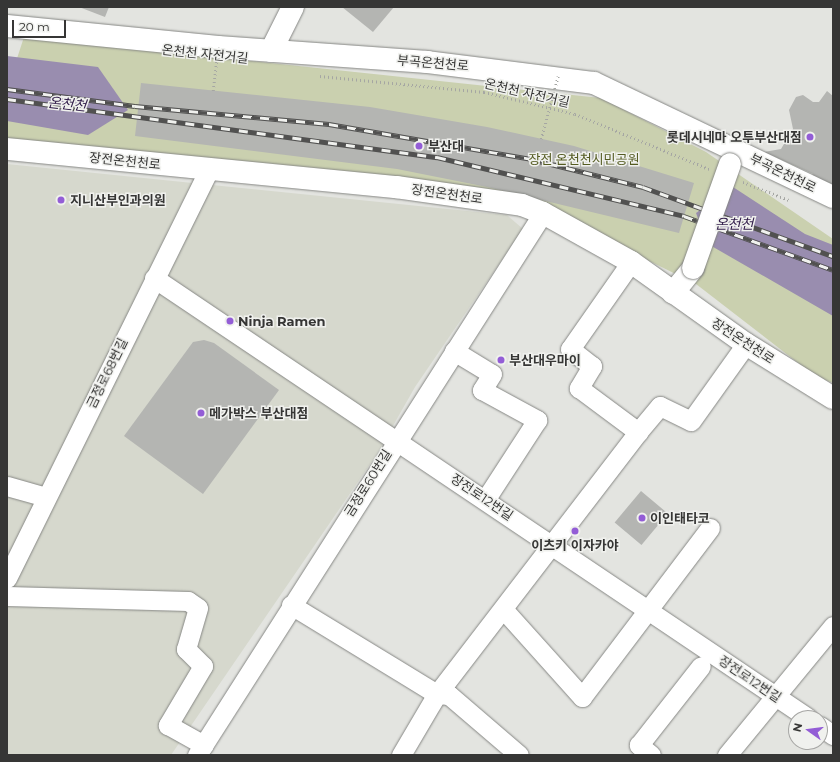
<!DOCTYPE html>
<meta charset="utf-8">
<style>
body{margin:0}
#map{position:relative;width:840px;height:762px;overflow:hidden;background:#e3e4e0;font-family:Montserrat,"Noto Sans KR",sans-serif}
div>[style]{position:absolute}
.built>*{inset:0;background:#d6d8cd}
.green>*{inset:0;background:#cad0af}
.water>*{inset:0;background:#998daf}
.building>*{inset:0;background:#b4b5b2;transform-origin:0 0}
.path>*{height:2.5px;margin-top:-1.25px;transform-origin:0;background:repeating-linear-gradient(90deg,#a5a6a3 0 1px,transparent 0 4px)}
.roads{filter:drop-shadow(0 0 1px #868784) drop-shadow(0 0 1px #868784)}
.street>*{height:19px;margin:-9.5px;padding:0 9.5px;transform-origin:9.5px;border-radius:9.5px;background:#fff}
.secondary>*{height:22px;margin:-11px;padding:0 11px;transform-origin:11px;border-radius:11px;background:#fff}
.rail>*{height:4.5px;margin-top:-2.25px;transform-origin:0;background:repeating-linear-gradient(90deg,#f0f1ee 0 9px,#515150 0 18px);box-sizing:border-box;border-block:1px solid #515150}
.path-bridge>*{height:2.5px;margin-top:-1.25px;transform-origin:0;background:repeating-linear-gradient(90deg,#a5a6a3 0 1px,transparent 0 4px)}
.bridges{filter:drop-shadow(0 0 1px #868784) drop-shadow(0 0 1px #868784)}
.secondary-bridge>*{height:22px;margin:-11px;padding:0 11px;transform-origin:11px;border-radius:11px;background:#fff}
.dots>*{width:11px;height:11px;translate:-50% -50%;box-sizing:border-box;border:2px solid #f0f1ee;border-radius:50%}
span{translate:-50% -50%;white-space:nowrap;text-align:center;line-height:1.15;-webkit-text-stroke:3px #f0f1ee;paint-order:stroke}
.street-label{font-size:13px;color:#363635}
.poi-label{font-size:13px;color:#363635;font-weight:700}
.right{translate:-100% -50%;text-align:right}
.left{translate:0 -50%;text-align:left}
.park-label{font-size:13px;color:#545b21}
.water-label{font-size:14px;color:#34204d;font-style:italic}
.frame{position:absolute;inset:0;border:8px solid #363635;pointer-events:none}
.north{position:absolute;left:788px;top:710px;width:40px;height:40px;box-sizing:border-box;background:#f0f1ee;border:1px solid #a6a6a4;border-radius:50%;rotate:284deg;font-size:11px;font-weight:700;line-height:16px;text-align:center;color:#363635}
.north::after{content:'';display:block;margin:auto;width:14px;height:18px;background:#935dd6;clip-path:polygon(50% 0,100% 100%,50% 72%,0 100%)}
.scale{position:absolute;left:12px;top:20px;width:54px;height:18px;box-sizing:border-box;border:2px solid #363635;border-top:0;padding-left:5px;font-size:12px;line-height:14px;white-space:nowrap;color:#363635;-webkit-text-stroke:3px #f0f1ee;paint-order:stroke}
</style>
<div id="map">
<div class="built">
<div style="clip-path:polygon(7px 164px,507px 215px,523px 229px,415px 387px,377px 454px,171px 755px,7px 755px)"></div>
</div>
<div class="green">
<div style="clip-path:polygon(24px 37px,601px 98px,706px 152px,833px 239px,833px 383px,815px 376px,696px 284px,564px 219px,7px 143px,7px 89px)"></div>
</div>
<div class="water">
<div style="clip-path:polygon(7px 56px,98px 67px,128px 110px,88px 135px,7px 121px)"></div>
<div style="clip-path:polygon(733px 187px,805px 234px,833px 245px,833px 316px,708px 244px,696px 213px)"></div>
</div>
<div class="building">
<div style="clip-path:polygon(79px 7px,109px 7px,105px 17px)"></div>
<div style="clip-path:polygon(342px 7px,394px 7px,373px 32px)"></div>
<div style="clip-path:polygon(141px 83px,370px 107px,487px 127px,574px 146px,694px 183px,679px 233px,487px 187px,397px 169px,135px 136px)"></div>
<div style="clip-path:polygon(827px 91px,833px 96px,833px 185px,828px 187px,809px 179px,813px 174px,764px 152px,781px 149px,793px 129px,789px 110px,796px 97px,803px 95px,813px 102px,819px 102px)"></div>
<div style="clip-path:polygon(204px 340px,214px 343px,279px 390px,203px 494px,124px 436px,193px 342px)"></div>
<div style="left:641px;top:491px;width:35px;height:41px;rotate:40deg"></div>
</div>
<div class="path">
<div style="left:320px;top:76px;width:165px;rotate:5.6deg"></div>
<div style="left:484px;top:92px;width:94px;rotate:13.6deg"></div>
<div style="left:575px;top:114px;width:145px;rotate:22.3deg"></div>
<div style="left:743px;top:182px;width:49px;rotate:21.4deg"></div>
</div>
<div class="roads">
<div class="street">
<div style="left:631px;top:262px;width:106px;rotate:125deg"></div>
<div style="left:570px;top:349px;width:28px;rotate:38deg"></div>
<div style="left:592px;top:366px;width:26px;rotate:121deg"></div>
<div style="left:579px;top:388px;width:74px;rotate:36.7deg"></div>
<div style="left:154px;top:278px;width:788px;rotate:33.93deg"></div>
<div style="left:454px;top:351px;width:44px;rotate:31.2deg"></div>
<div style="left:492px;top:374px;width:19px;rotate:122deg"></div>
<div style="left:482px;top:390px;width:63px;rotate:28.6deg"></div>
<div style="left:537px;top:420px;width:95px;rotate:123deg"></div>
<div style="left:7px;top:486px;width:41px;rotate:15.8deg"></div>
<div style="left:7px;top:578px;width:456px;rotate:-63.7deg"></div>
<div style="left:7px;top:596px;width:181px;rotate:1.6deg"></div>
<div style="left:188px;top:601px;width:12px;rotate:35deg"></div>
<div style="left:198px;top:608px;width:43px;rotate:106.3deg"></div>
<div style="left:186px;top:649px;width:24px;rotate:45deg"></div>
<div style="left:203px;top:666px;width:69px;rotate:120.7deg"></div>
<div style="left:168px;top:725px;width:41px;rotate:29.1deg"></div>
<div style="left:291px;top:605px;width:171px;rotate:31.4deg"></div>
<div style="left:437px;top:694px;width:12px;rotate:5deg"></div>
<div style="left:449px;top:695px;width:92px;rotate:40.6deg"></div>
<div style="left:504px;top:610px;width:117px;rotate:48.1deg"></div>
<div style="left:582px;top:697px;width:212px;rotate:-52.9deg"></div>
<div style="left:820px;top:726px;width:16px;rotate:35deg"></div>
<div style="left:197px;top:755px;width:643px;rotate:-57.45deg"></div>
<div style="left:401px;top:755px;width:71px;rotate:-59.5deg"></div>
<div style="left:437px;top:694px;width:330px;rotate:-52.5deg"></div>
<div style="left:638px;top:432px;width:34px;rotate:-50deg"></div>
<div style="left:660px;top:406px;width:34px;rotate:26deg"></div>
<div style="left:691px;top:421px;width:95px;rotate:-54.5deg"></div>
<div style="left:651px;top:755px;width:16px;rotate:-140deg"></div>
<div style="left:639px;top:745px;width:100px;rotate:-51.9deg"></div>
<div style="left:727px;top:755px;width:167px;rotate:-50.6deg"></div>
</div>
<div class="secondary">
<div style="left:7px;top:26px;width:212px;rotate:5.7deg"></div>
<div style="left:218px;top:47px;width:210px;rotate:4.1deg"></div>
<div style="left:427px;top:62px;width:168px;rotate:7.2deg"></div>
<div style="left:594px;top:83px;width:265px;rotate:25.5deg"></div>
<div style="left:271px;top:51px;width:49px;rotate:-63.4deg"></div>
<div style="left:7px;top:149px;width:391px;rotate:5.6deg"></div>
<div style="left:396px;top:187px;width:127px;rotate:8.1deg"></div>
<div style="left:522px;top:205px;width:22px;rotate:21deg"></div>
<div style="left:543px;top:213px;width:101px;rotate:29.1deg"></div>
<div style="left:631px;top:262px;width:141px;rotate:35.5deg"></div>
<div style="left:746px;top:344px;width:102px;rotate:31.8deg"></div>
<div style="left:673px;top:293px;width:32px;rotate:-51deg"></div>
</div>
</div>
<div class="rail">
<div style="left:7px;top:89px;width:129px;rotate:7.6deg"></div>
<div style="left:135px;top:106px;width:195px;rotate:5.3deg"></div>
<div style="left:329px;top:124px;width:205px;rotate:9.8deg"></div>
<div style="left:531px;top:159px;width:115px;rotate:14deg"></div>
<div style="left:643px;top:187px;width:202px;rotate:20deg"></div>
<div style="left:7px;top:99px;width:434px;rotate:7.7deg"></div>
<div style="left:437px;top:157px;width:254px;rotate:13.4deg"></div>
<div style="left:684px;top:216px;width:158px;rotate:19.9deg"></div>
</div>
<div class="path-bridge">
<div style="left:213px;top:91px;width:44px;rotate:-83.5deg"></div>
<div style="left:541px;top:139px;width:65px;rotate:-74.9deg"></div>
</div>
<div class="bridges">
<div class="secondary-bridge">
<div style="left:693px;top:268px;width:110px;rotate:-70.4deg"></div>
</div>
</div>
<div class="dots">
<div style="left:810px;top:137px;background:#935dd6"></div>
<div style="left:419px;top:146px;background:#935dd6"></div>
<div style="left:61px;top:200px;background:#935dd6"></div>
<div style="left:230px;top:321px;background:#935dd6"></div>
<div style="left:501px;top:360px;background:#935dd6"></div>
<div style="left:201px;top:413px;background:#935dd6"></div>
<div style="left:642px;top:518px;background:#935dd6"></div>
<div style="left:575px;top:531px;background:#935dd6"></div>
</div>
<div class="street-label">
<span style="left:205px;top:54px;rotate:6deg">온천천 자전거길</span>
<span style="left:433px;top:63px;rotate:5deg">부곡온천천로</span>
<span style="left:527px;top:93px;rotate:13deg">온천천 자전거길</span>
<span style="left:125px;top:161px;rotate:6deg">장전온천천로</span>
<span style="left:783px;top:173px;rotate:26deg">부곡온천천로</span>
<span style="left:447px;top:194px;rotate:8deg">장전온천천로</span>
<span style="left:743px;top:341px;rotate:33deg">장전온천천로</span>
<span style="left:107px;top:373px;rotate:-64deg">금정로68번길</span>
<span style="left:368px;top:483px;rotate:-58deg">금정로60번길</span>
<span style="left:482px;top:497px;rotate:34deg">장전로12번길</span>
<span style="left:750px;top:679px;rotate:34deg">장전로12번길</span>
</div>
<div class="poi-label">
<span class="right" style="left:802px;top:137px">롯데시네마 오투부산대점</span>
<span class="left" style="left:428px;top:146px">부산대</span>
<span class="left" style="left:70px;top:200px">지니산부인과의원</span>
<span class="left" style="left:238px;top:321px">Ninja Ramen</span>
<span class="left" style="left:509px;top:360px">부산대우마이</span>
<span class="left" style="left:209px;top:413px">메가박스 부산대점</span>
<span class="left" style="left:650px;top:518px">이인태타코</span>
<span style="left:575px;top:545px">이츠키 이자카야</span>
</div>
<div class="park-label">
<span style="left:584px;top:159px">장전 온천천시민공원</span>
</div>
<div class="water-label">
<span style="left:67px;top:104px;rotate:6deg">온천천</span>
<span style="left:734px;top:224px">온천천</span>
</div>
<div class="frame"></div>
<div class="north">N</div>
<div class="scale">20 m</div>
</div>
